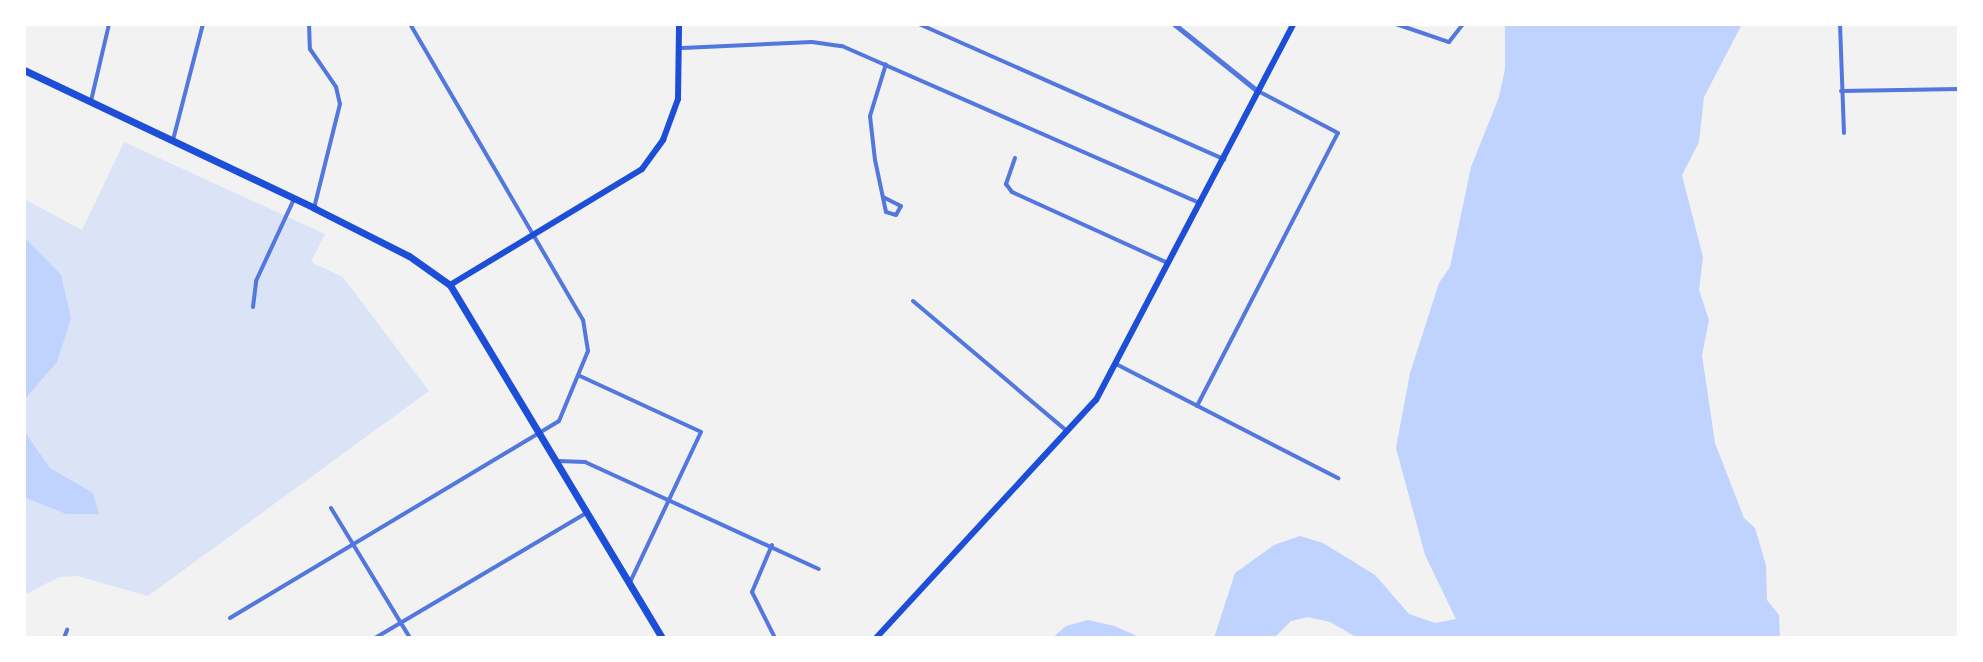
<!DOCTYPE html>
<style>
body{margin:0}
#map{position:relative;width:1983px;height:662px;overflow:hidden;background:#f2f2f2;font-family:Barlow,sans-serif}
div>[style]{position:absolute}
.green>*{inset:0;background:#dbe4f7}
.water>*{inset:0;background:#bfd3fe}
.minor>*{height:4px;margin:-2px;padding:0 2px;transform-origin:2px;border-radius:2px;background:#5277de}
.tertiary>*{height:5px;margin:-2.5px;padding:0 2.5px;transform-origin:2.5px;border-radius:2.5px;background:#5277de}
.secondary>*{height:6px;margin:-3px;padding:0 3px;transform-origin:3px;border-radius:3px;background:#1d4ed8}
.primary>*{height:7px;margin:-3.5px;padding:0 3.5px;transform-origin:3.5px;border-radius:3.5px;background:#1d4ed8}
span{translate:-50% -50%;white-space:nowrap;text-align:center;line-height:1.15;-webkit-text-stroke:6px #fff;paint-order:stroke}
.frame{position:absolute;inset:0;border:26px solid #fff;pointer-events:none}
</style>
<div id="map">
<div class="green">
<div style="clip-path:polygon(124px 142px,325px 234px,311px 262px,343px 277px,429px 391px,148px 596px,77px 576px,59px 577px,24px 595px,24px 409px,51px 306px,24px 254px,24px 199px,82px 230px)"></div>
</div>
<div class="water">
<div style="clip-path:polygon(1505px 24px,1742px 24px,1704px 97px,1699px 142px,1682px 175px,1703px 257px,1699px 290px,1709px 320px,1702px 355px,1715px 443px,1744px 518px,1755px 528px,1766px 565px,1767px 600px,1779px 615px,1780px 638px,1358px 638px,1330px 622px,1308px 617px,1291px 621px,1274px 638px,1214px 638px,1235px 573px,1274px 545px,1300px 536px,1323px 543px,1375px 575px,1409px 614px,1435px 623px,1456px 619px,1425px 555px,1396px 448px,1410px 373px,1439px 283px,1450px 267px,1471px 167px,1499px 97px,1505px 69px)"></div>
<div style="clip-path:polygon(24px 237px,61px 275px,71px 318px,57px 362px,24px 400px)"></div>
<div style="clip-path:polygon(24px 431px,50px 468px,93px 493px,99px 514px,66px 514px,24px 497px)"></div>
<div style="clip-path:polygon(1088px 620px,1114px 626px,1142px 638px,1052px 638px,1066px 626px)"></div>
</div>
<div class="minor">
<div style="left:309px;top:24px;width:25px;rotate:88deg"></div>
<div style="left:310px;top:49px;width:46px;rotate:55.6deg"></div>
<div style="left:336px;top:87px;width:17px;rotate:77deg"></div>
<div style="left:340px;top:104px;width:107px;rotate:104deg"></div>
<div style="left:919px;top:24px;width:334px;rotate:23.9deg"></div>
<div style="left:1396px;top:24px;width:56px;rotate:18.8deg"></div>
<div style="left:1449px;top:42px;width:23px;rotate:-52deg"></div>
<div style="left:1840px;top:24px;width:109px;rotate:87.9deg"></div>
<div style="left:682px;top:48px;width:130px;rotate:-2.6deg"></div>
<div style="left:812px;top:42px;width:30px;rotate:8deg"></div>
<div style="left:842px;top:46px;width:389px;rotate:23.7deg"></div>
<div style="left:1841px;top:91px;width:118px;rotate:-1deg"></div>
<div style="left:91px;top:101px;width:79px;rotate:-76.8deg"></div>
<div style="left:173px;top:140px;width:120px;rotate:-75.5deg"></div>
<div style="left:1015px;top:158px;width:28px;rotate:109deg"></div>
<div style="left:1006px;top:184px;width:10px;rotate:53deg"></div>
<div style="left:1012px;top:192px;width:171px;rotate:24.5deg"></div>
<div style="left:883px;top:197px;width:20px;rotate:27deg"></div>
<div style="left:901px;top:206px;width:10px;rotate:119deg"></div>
<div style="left:896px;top:215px;width:10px;rotate:-163deg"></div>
<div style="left:886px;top:212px;width:53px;rotate:-101.9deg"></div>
<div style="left:875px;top:160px;width:44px;rotate:-96.5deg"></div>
<div style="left:870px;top:116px;width:54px;rotate:-72.9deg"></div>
<div style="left:913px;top:301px;width:202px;rotate:40.2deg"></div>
<div style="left:253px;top:307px;width:26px;rotate:-83deg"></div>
<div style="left:256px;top:281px;width:90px;rotate:-65.1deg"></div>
<div style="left:1116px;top:364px;width:250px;rotate:27.2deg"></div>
<div style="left:580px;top:376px;width:133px;rotate:24.8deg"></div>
<div style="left:701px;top:432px;width:166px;rotate:115.3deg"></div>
<div style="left:1197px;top:406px;width:307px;rotate:-62.7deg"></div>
<div style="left:1338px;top:133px;width:90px;rotate:-152.3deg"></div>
<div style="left:558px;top:461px;width:27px;rotate:2deg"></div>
<div style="left:585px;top:462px;width:257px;rotate:24.6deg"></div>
<div style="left:331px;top:508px;width:152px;rotate:58.7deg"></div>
<div style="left:772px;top:545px;width:51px;rotate:113.1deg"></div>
<div style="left:752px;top:592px;width:51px;rotate:63.4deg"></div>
<div style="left:230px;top:618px;width:383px;rotate:-30.9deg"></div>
<div style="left:559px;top:421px;width:76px;rotate:-67.5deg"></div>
<div style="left:588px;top:351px;width:31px;rotate:-99deg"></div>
<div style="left:583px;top:320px;width:343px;rotate:-120.3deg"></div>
<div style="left:64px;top:638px;width:9px;rotate:-69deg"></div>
<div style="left:375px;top:638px;width:245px;rotate:-30.6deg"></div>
</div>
<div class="tertiary">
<div style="left:1174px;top:24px;width:105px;rotate:38.8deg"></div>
</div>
<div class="secondary">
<div style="left:450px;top:285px;width:224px;rotate:-31.1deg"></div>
<div style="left:642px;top:169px;width:36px;rotate:-54deg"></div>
<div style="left:663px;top:140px;width:44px;rotate:-69.9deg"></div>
<div style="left:678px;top:99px;width:75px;rotate:-89.2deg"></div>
<div style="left:876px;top:638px;width:324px;rotate:-47.3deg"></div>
<div style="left:1096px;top:400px;width:424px;rotate:-62.3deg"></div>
</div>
<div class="primary">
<div style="left:24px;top:70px;width:321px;rotate:25.4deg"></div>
<div style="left:314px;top:208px;width:106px;rotate:26.8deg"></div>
<div style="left:409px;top:256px;width:50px;rotate:35.3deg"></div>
<div style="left:450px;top:285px;width:412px;rotate:59deg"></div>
</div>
<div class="frame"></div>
</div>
